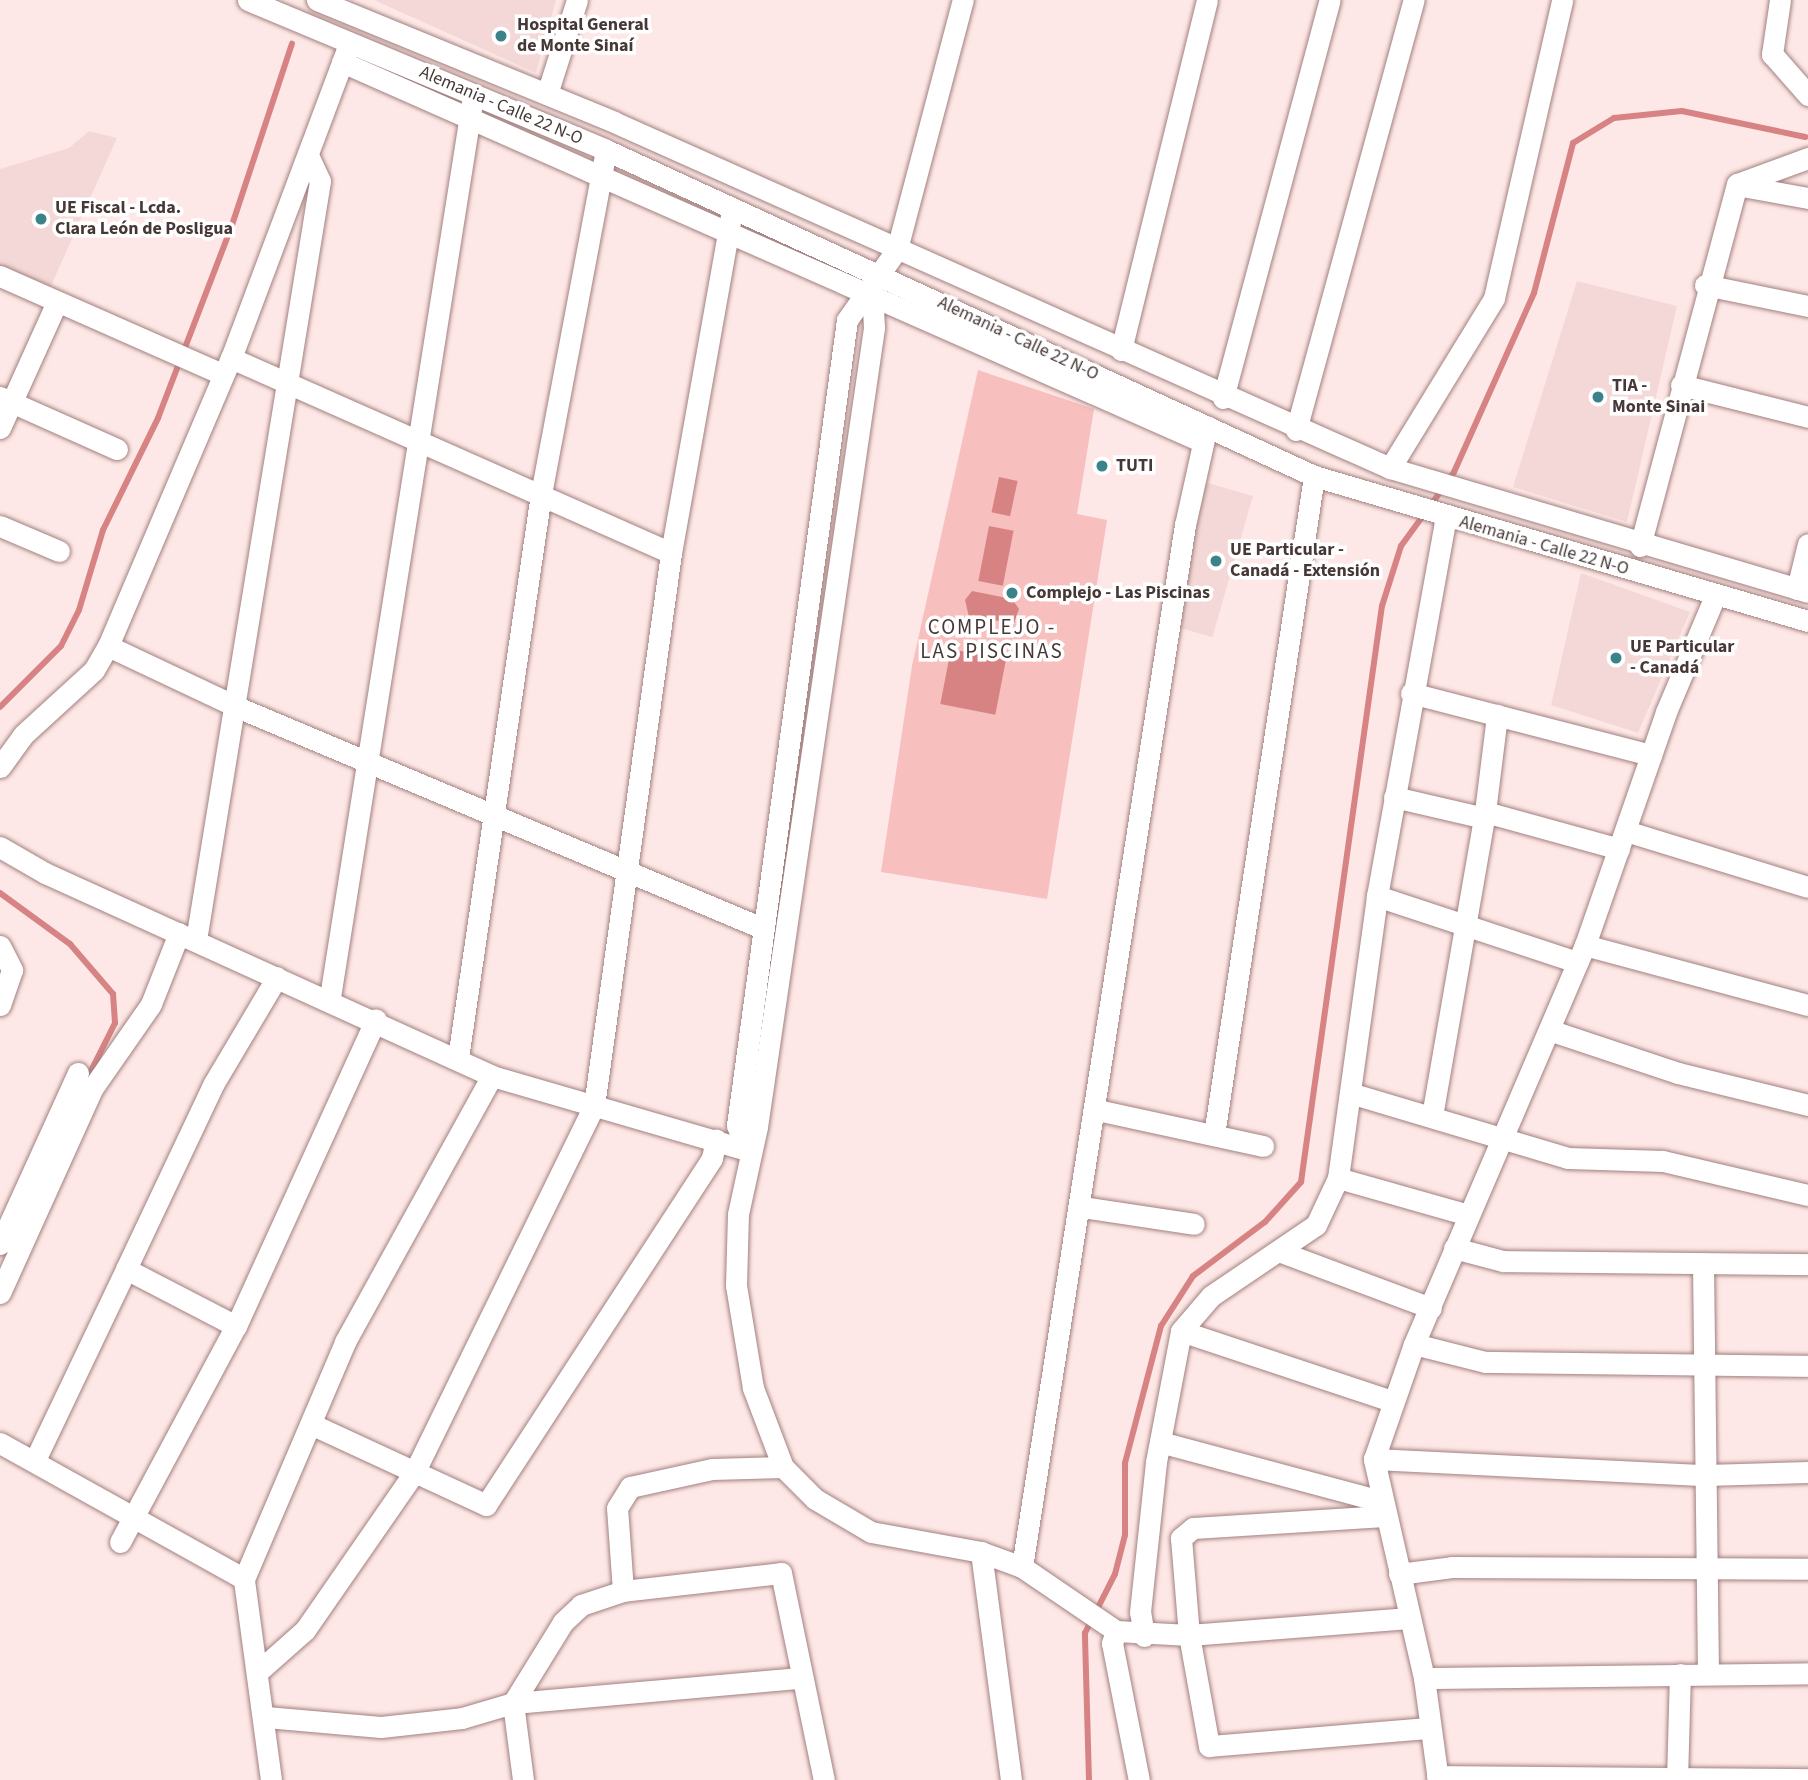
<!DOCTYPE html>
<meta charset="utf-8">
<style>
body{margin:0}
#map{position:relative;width:1808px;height:1780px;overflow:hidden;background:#fee8e7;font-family:"Source Sans 3",sans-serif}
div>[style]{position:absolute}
.built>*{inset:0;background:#f4d8d7;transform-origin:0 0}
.green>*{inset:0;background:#f7bfbd}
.water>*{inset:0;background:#d78383;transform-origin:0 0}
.stream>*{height:6px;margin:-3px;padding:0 3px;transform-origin:3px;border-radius:3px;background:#d78383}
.roads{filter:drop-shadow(0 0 2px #a2807f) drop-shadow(0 0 2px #a2807f)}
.minor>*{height:21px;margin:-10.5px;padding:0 10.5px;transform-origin:10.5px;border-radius:10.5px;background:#fff}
.dots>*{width:19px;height:19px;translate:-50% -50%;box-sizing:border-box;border:4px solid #fff;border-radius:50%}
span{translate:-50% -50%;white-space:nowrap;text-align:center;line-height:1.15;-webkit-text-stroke:7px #fff;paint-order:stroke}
.poi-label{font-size:18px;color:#463837;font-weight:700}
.left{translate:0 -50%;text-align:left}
.street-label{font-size:18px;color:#463837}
.quarter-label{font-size:21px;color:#463837;letter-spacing:2px}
</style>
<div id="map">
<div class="built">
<div style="clip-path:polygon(374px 0,556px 0,536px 73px)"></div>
<div style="clip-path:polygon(89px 131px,117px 138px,50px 288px,0 268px,0 169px,69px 148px)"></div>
<div style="clip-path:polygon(1577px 281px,1677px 306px,1627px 522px,1513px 487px)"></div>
<div style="left:1201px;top:481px;width:54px;height:147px;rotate:16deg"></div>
<div style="clip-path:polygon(1581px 573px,1690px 612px,1638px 733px,1551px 705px)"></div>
</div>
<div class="green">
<div style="clip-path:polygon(978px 370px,1094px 409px,1077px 514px,1107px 520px,1047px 899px,881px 872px,912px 666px)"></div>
</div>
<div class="water">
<div style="left:999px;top:477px;width:19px;height:36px;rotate:12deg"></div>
<div style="left:989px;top:526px;width:25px;height:56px;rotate:11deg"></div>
<div style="clip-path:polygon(972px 591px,1012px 599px,1019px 609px,1014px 623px,969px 617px,965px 600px)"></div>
<div style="left:951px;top:649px;width:56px;height:56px;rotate:11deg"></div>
</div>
<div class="stream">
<div style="left:1431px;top:505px;width:40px;rotate:-55.1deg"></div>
<div style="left:1454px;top:472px;width:196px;rotate:-65.9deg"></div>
<div style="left:1534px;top:293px;width:155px;rotate:-75.4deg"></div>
<div style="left:1573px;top:143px;width:48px;rotate:-31.4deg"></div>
<div style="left:1614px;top:118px;width:68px;rotate:-5.9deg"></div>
<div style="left:1682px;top:111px;width:126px;rotate:11.9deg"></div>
<div style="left:0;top:707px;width:86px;rotate:-45deg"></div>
<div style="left:61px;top:646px;width:40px;rotate:-63.4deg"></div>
<div style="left:79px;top:610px;width:84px;rotate:-73.3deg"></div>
<div style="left:103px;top:530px;width:125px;rotate:-63.8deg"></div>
<div style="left:158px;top:418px;width:207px;rotate:-69deg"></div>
<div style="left:232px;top:225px;width:191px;rotate:-71.7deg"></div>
<div style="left:0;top:893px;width:87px;rotate:36.1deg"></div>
<div style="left:70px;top:944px;width:66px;rotate:49.3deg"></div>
<div style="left:113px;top:994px;width:29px;rotate:86deg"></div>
<div style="left:115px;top:1023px;width:67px;rotate:116.6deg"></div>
<div style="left:1089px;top:1780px;width:147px;rotate:-91.6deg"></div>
<div style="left:1085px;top:1633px;width:66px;rotate:-63deg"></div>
<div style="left:1115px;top:1574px;width:40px;rotate:-75.6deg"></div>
<div style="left:1125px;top:1535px;width:72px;rotate:-90deg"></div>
<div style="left:1125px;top:1463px;width:142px;rotate:-75.3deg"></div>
<div style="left:1161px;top:1326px;width:59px;rotate:-57.4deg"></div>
<div style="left:1193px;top:1276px;width:90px;rotate:-36.9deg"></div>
<div style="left:1265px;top:1222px;width:54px;rotate:-48deg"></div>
<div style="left:1301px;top:1182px;width:582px;rotate:-82deg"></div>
<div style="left:1382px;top:606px;width:63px;rotate:-72.4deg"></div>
<div style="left:1401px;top:546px;width:39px;rotate:-54deg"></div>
</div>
<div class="roads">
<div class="minor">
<div style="left:248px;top:0;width:388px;rotate:22.7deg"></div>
<div style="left:606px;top:150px;width:779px;rotate:24.72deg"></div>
<div style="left:1314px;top:476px;width:515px;rotate:16.36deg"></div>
<div style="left:317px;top:0;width:321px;rotate:22.3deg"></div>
<div style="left:614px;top:122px;width:850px;rotate:24.03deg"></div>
<div style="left:1390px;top:468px;width:436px;rotate:16.5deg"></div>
<div style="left:1780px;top:0;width:55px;rotate:98.4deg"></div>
<div style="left:1772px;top:54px;width:55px;rotate:48.7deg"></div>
<div style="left:342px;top:62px;width:941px;rotate:23.81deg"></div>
<div style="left:547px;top:94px;width:99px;rotate:-72.3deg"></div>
<div style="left:1742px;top:186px;width:67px;rotate:10.3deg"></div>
<div style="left:0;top:276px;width:243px;rotate:23.8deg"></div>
<div style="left:1705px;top:285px;width:105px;rotate:11.5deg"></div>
<div style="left:1121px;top:350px;width:360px;rotate:-76.2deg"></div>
<div style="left:231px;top:358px;width:481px;rotate:23.9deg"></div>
<div style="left:1681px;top:385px;width:131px;rotate:14.1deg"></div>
<div style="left:0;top:397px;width:128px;rotate:24deg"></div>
<div style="left:1223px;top:398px;width:412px;rotate:-75deg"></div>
<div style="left:0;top:428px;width:138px;rotate:-65.7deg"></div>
<div style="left:1296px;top:430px;width:446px;rotate:-74.7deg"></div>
<div style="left:1390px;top:468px;width:199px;rotate:-58.5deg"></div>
<div style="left:1494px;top:298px;width:306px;rotate:-77.1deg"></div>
<div style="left:0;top:526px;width:64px;rotate:23deg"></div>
<div style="left:1640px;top:546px;width:375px;rotate:-75deg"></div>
<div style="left:1737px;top:184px;width:76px;rotate:-20.1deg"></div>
<div style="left:1797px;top:589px;width:46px;rotate:-76.3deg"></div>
<div style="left:108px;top:646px;width:143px;rotate:25.3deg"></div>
<div style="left:237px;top:707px;width:570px;rotate:22.83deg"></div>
<div style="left:1411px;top:693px;width:248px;rotate:14.5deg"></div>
<div style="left:0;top:767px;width:39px;rotate:-54deg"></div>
<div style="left:23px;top:735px;width:96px;rotate:-42.5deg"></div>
<div style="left:94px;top:670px;width:28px;rotate:-60deg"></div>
<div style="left:108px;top:646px;width:313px;rotate:-66.9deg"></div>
<div style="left:231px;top:358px;width:330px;rotate:-69.4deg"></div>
<div style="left:1394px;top:797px;width:93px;rotate:13deg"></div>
<div style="left:1485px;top:812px;width:98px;rotate:-82.9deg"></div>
<div style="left:1626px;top:831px;width:190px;rotate:17.1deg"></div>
<div style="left:0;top:847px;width:52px;rotate:30deg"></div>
<div style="left:45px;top:873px;width:491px;rotate:24.4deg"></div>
<div style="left:492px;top:1076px;width:266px;rotate:16.2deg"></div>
<div style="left:1377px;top:896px;width:211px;rotate:18.3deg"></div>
<div style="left:196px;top:940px;width:769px;rotate:-80.72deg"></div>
<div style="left:320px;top:181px;width:26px;rotate:-115deg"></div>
<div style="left:1585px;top:945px;width:231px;rotate:15.1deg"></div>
<div style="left:0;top:946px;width:27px;rotate:63deg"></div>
<div style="left:12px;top:970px;width:37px;rotate:109deg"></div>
<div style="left:330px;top:997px;width:906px;rotate:-80.98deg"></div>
<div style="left:1549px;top:1030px;width:136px;rotate:18.4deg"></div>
<div style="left:1678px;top:1073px;width:134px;rotate:13.8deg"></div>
<div style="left:458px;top:1058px;width:570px;rotate:-81.63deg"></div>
<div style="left:541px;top:494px;width:341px;rotate:-79.3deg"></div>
<div style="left:1350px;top:1093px;width:227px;rotate:16.6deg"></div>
<div style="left:1568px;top:1158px;width:95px;rotate:1.8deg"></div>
<div style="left:1663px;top:1161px;width:149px;rotate:13.2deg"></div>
<div style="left:1097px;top:1110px;width:170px;rotate:12.2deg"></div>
<div style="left:1432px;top:1116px;width:309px;rotate:-80.1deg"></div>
<div style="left:1485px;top:812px;width:139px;rotate:15.4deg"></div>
<div style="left:1214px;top:1135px;width:667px;rotate:-81.37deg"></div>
<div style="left:747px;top:1150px;width:27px;rotate:-112deg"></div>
<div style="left:737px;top:1125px;width:812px;rotate:-82.22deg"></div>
<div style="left:847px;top:320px;width:87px;rotate:-54.8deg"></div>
<div style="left:897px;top:249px;width:258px;rotate:-75.2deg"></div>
<div style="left:1338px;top:1178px;width:136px;rotate:15.8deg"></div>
<div style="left:1082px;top:1207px;width:113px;rotate:8.6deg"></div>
<div style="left:0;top:1244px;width:188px;rotate:-65.5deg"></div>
<div style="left:1454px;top:1248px;width:51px;rotate:14.9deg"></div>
<div style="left:1503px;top:1261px;width:305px;rotate:0.6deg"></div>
<div style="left:1281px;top:1252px;width:160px;rotate:20.5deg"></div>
<div style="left:1703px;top:1264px;width:410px;rotate:89.3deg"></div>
<div style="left:126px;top:1269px;width:206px;rotate:-64.7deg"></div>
<div style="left:214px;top:1083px;width:123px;rotate:-59.3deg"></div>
<div style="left:0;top:1293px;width:224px;rotate:-65.7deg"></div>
<div style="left:92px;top:1089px;width:103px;rotate:-55.2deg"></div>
<div style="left:151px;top:1004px;width:76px;rotate:-68.5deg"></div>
<div style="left:1181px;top:1331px;width:222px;rotate:18.4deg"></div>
<div style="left:1414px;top:1344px;width:73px;rotate:14.2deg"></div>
<div style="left:1485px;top:1362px;width:323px;rotate:0.7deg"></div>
<div style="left:311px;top:1424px;width:193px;rotate:24.8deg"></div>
<div style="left:486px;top:1505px;width:414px;rotate:-56.9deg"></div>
<div style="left:712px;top:1158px;width:19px;rotate:-78deg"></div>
<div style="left:1160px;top:1442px;width:228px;rotate:15deg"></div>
<div style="left:0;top:1443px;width:279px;rotate:29.1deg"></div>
<div style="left:1374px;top:1459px;width:332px;rotate:2.8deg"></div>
<div style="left:1706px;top:1475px;width:102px;rotate:-1.7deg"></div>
<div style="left:35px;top:1460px;width:212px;rotate:-64.5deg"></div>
<div style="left:126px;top:1269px;width:124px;rotate:27.4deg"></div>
<div style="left:783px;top:1467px;width:85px;rotate:-110.8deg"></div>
<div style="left:753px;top:1388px;width:104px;rotate:-99.4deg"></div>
<div style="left:736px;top:1285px;width:71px;rotate:-88.4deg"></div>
<div style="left:738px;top:1214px;width:89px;rotate:-77.7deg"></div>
<div style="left:757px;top:1127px;width:808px;rotate:-81.67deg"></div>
<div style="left:874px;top:328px;width:35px;rotate:-93deg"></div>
<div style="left:1384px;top:1516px;width:191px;rotate:176.4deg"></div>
<div style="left:1193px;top:1528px;width:16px;rotate:140deg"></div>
<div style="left:1181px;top:1538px;width:97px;rotate:85.3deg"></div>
<div style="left:1189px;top:1635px;width:113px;rotate:79.8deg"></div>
<div style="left:1209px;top:1746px;width:221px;rotate:-4.7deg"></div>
<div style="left:120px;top:1542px;width:245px;rotate:-61.8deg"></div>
<div style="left:236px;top:1326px;width:337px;rotate:-65.5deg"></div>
<div style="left:981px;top:1552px;width:230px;rotate:82.5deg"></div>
<div style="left:1022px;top:1567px;width:1055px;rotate:-81.11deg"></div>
<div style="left:1185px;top:525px;width:101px;rotate:-77.5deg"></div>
<div style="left:1399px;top:1574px;width:53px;rotate:-7.5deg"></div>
<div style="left:1452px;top:1567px;width:356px;rotate:0.3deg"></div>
<div style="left:623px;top:1591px;width:83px;rotate:-94.1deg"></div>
<div style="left:617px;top:1508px;width:25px;rotate:-58deg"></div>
<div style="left:630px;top:1487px;width:84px;rotate:-12.4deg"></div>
<div style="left:712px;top:1469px;width:71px;rotate:-1.6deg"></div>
<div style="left:783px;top:1467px;width:45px;rotate:45deg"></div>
<div style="left:815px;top:1499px;width:65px;rotate:30.5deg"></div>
<div style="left:871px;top:1532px;width:112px;rotate:10.3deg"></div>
<div style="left:981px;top:1552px;width:44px;rotate:20.1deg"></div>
<div style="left:1022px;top:1567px;width:114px;rotate:34.2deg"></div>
<div style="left:1116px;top:1631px;width:73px;rotate:3.1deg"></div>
<div style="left:1189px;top:1635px;width:221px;rotate:-4.4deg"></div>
<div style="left:1116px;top:1631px;width:13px;rotate:108deg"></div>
<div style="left:1112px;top:1643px;width:140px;rotate:78.9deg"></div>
<div style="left:1144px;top:1636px;width:24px;rotate:-99deg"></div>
<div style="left:1140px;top:1612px;width:151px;rotate:-83.9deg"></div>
<div style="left:1156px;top:1462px;width:133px;rotate:-79.2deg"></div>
<div style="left:1181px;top:1331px;width:46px;rotate:-49.4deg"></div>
<div style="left:1211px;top:1296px;width:127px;rotate:-34.1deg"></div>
<div style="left:1316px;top:1225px;width:52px;rotate:-64.9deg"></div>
<div style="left:1338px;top:1178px;width:285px;rotate:-82.1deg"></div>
<div style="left:1377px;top:896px;width:385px;rotate:-79.7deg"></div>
<div style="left:261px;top:1669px;width:59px;rotate:-41.6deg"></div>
<div style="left:305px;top:1630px;width:193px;rotate:-55.3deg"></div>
<div style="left:415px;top:1471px;width:407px;rotate:-63.9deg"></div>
<div style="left:594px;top:1106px;width:558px;rotate:-82.07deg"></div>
<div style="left:671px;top:553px;width:349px;rotate:-79.9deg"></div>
<div style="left:1424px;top:1678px;width:384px;rotate:-0.7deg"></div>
<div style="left:266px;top:1717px;width:115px;rotate:5deg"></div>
<div style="left:381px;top:1727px;width:81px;rotate:-6.3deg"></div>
<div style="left:462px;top:1718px;width:53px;rotate:-16.4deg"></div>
<div style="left:513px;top:1703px;width:286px;rotate:-5deg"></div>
<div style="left:1437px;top:1776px;width:371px;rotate:0.5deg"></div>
<div style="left:271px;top:1780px;width:203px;rotate:-97.7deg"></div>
<div style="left:244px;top:1579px;width:258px;rotate:-66.9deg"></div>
<div style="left:345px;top:1342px;width:304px;rotate:-61.1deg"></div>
<div style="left:523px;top:1780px;width:78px;rotate:-97.4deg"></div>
<div style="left:513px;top:1703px;width:95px;rotate:-58.3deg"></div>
<div style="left:563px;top:1622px;width:25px;rotate:-43deg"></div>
<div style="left:581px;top:1605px;width:44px;rotate:-18.4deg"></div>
<div style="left:623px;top:1591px;width:159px;rotate:-6.5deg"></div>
<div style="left:781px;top:1573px;width:211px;rotate:78.3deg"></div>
<div style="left:1438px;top:1780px;width:103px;rotate:-97.8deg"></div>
<div style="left:1424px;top:1678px;width:225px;rotate:-102.9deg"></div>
<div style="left:1374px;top:1459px;width:122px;rotate:-70.8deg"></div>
<div style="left:1414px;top:1344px;width:434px;rotate:-66.8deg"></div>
<div style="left:1585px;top:945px;width:247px;rotate:-70.8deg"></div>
<div style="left:1666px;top:712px;width:126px;rotate:-67.1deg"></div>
<div style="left:1677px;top:1780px;width:106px;rotate:-88.4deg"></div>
</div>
</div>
<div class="dots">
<div style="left:501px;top:36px;background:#3b8388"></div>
<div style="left:41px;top:219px;background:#3b8388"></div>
<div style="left:1598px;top:397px;background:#3b8388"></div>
<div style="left:1102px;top:466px;background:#3b8388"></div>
<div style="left:1216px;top:561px;background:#3b8388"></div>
<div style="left:1012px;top:593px;background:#3b8388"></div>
<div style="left:1616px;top:658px;background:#3b8388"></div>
</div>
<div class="poi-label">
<span class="left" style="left:517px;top:36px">Hospital General<br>de Monte Sinaí</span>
<span class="left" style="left:55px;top:219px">UE Fiscal - Lcda.<br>Clara León de Posligua</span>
<span class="left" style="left:1612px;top:397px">TIA -<br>Monte Sinai</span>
<span class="left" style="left:1116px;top:466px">TUTI</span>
<span class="left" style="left:1230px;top:561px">UE Particular -<br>Canadá - Extensión</span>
<span class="left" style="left:1026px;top:593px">Complejo - Las Piscinas</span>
<span class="left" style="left:1630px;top:658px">UE Particular<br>- Canadá</span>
</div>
<div class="street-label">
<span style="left:501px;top:106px;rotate:23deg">Alemania - Calle 22 N-O</span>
<span style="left:1018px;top:339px;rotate:25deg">Alemania - Calle 22 N-O</span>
<span style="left:1544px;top:546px;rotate:16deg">Alemania - Calle 22 N-O</span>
</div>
<div class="quarter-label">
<span style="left:992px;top:639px">COMPLEJO -<br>LAS PISCINAS</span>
</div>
</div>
